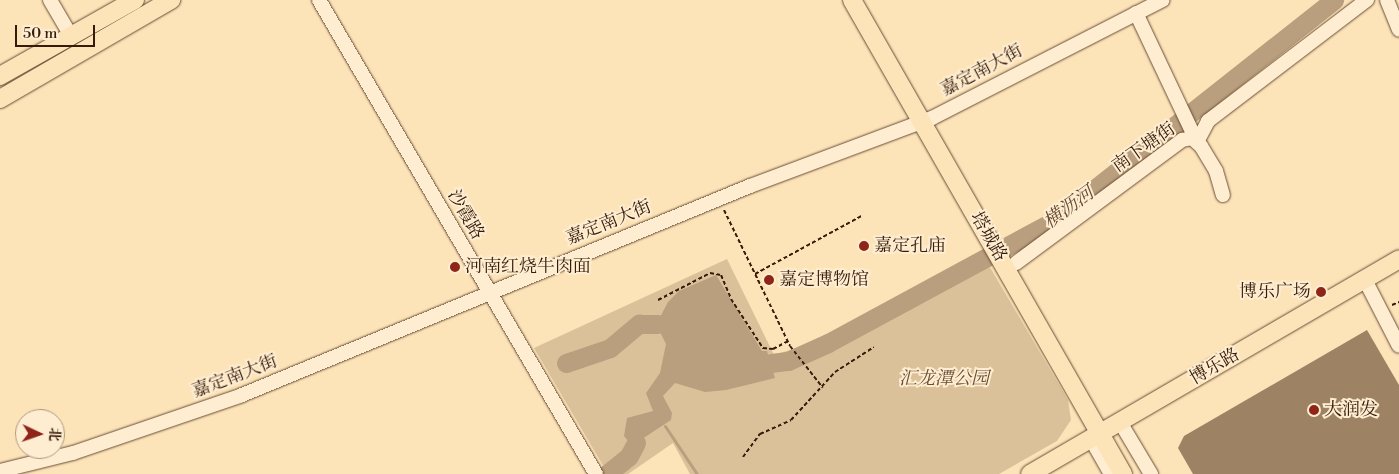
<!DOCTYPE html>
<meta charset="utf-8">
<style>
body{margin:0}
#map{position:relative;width:1399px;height:474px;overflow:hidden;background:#fde3b8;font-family:"Libre Bodoni","Noto Serif SC",serif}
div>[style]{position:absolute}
.green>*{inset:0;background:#dbc19a}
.water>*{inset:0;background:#b99f7d}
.stream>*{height:3px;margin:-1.5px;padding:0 1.5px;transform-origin:1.5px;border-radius:1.5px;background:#b99f7d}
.river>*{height:19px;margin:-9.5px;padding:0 9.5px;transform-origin:9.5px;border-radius:9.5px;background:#b99f7d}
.building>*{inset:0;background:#9d8364}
.path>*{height:2px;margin-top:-1px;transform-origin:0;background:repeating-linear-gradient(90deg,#361b0a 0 4px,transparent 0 6.5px)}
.roads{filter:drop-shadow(0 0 1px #684d36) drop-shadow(0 0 1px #684d36)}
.minor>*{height:14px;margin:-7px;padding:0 7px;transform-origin:7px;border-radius:7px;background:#feedd1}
.major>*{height:18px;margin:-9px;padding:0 9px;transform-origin:9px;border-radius:9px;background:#fde3b8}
.dots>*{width:14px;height:14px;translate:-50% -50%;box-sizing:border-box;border:2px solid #feedd1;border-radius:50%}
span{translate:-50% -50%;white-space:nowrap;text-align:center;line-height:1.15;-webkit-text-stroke:4px #feedd1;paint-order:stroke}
.street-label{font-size:18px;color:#361b0a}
.poi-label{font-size:18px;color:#361b0a}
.left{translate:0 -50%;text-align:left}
.right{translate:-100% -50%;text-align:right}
.park-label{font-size:18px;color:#684d35;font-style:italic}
.water-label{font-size:19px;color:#644932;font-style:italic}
.north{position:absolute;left:15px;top:409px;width:50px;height:50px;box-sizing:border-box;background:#feedd1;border:1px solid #ae9981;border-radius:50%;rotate:93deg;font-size:14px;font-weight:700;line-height:20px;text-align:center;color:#361b0a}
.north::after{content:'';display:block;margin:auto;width:18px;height:22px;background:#8f2418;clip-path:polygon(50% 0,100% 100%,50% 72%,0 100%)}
.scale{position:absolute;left:15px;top:25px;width:80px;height:22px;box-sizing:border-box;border:2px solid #361b0a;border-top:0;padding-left:6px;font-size:15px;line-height:18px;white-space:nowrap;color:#361b0a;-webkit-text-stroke:4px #feedd1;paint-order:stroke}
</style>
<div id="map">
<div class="green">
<div style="clip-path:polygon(981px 252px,1068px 400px,1071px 420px,1057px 441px,999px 474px,690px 474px,673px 443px,628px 474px,608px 474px,534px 348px,727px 259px,774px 355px,812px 343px)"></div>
</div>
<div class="water">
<div style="clip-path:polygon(716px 275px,762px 351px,767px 351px,775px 378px,726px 390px,705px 392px,675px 383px,663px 396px,672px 413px,671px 420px,636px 443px,630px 443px,624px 436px,627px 418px,653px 411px,646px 393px,660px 373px,666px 344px,658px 328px,658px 321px,668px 302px,679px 291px)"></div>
</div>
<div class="stream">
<div style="left:665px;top:426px;width:58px;rotate:56.3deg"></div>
</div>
<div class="river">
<div style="left:566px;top:363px;width:46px;rotate:-18.8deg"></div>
<div style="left:610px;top:348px;width:38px;rotate:-40deg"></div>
<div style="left:639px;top:324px;width:19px"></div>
<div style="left:771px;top:363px;width:17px;rotate:-7deg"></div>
<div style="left:788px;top:361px;width:44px;rotate:-24.2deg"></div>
<div style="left:828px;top:343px;width:257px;rotate:-28.4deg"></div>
<div style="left:1054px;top:221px;width:357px;rotate:-38.3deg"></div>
<div style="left:607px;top:474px;width:28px;rotate:-39deg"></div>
<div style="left:629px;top:456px;width:15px;rotate:-62deg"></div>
</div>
<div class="building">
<div style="clip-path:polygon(1367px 330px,1399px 385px,1399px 474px,1193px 474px,1178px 448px,1184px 436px)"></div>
</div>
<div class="path">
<div style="left:724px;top:210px;width:151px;rotate:64.1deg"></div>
<div style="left:790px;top:346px;width:53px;rotate:51.8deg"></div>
<div style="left:755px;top:274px;width:123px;rotate:-28.6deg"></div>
<div style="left:658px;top:300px;width:59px;rotate:-27.4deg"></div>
<div style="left:710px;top:273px;width:11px;rotate:10deg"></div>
<div style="left:721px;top:275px;width:26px;rotate:67deg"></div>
<div style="left:731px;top:299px;width:59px;rotate:56.9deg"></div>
<div style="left:763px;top:348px;width:10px;rotate:6deg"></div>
<div style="left:773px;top:349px;width:17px;rotate:-28deg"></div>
<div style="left:1392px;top:305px;width:8px;rotate:-23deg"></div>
<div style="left:743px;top:457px;width:29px;rotate:-54deg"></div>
<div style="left:760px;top:434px;width:34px;rotate:-24deg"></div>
<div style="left:791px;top:420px;width:65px;rotate:-47.5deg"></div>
<div style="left:835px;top:372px;width:46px;rotate:-32.7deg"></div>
</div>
<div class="roads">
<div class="minor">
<div style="left:50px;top:0;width:42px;rotate:59.7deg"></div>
<div style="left:319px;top:0;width:549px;rotate:59.7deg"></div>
<div style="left:1387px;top:0;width:32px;rotate:68deg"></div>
<div style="left:1136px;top:13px;width:143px;rotate:64.7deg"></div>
<div style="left:1197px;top:142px;width:24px;rotate:-62deg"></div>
<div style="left:1208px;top:121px;width:200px;rotate:-37.3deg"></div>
<div style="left:1016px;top:263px;width:207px;rotate:-36.5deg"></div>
<div style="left:1182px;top:140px;width:10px;rotate:-11deg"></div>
<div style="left:1192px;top:138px;width:12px;rotate:42deg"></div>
<div style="left:1201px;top:146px;width:29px;rotate:59deg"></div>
<div style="left:1216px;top:171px;width:25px;rotate:74deg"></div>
<div style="left:1364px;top:278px;width:76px;rotate:62.8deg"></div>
<div style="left:1120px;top:422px;width:61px;rotate:59.2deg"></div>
<div style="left:1091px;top:439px;width:40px;rotate:60.3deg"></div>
<div style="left:0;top:471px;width:75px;rotate:-13.9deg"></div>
<div style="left:73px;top:453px;width:179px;rotate:-18.9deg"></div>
<div style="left:242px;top:395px;width:549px;rotate:-22.36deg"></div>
<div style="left:750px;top:186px;width:194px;rotate:-20.5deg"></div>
<div style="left:932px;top:118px;width:259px;rotate:-27.1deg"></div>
</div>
<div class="major">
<div style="left:852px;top:0;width:546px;rotate:60.24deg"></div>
<div style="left:0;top:76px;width:155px;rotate:-29.4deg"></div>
<div style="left:0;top:99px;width:198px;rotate:-30.1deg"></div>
<div style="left:1030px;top:474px;width:427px;rotate:-30.2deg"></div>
</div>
</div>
<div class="dots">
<div style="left:864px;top:246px;background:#8f2418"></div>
<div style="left:455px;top:267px;background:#8f2418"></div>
<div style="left:769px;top:280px;background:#8f2418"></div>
<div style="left:1321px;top:292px;background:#8f2418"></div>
<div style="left:1314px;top:410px;background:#8f2418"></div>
</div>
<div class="street-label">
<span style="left:982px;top:71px;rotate:-28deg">嘉定南大街</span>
<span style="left:1144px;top:148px;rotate:-35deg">南下塘街</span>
<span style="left:465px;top:215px;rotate:60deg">沙霞路</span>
<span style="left:609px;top:223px;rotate:-22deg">嘉定南大街</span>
<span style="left:988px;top:237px;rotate:60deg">塔城路</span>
<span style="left:1215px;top:367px;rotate:-30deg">博乐路</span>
<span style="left:235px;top:377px;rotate:-21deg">嘉定南大街</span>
</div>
<div class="poi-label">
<span class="left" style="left:874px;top:246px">嘉定孔庙</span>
<span class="left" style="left:465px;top:267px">河南红烧牛肉面</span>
<span class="left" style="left:779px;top:280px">嘉定博物馆</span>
<span class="right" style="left:1311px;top:292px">博乐广场</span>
<span class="left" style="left:1324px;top:410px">大润发</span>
</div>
<div class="park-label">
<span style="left:944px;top:379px">汇龙潭公园</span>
</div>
<div class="water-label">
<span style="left:1069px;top:208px;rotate:-36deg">横沥河</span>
</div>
<div class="north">北</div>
<div class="scale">50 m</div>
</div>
